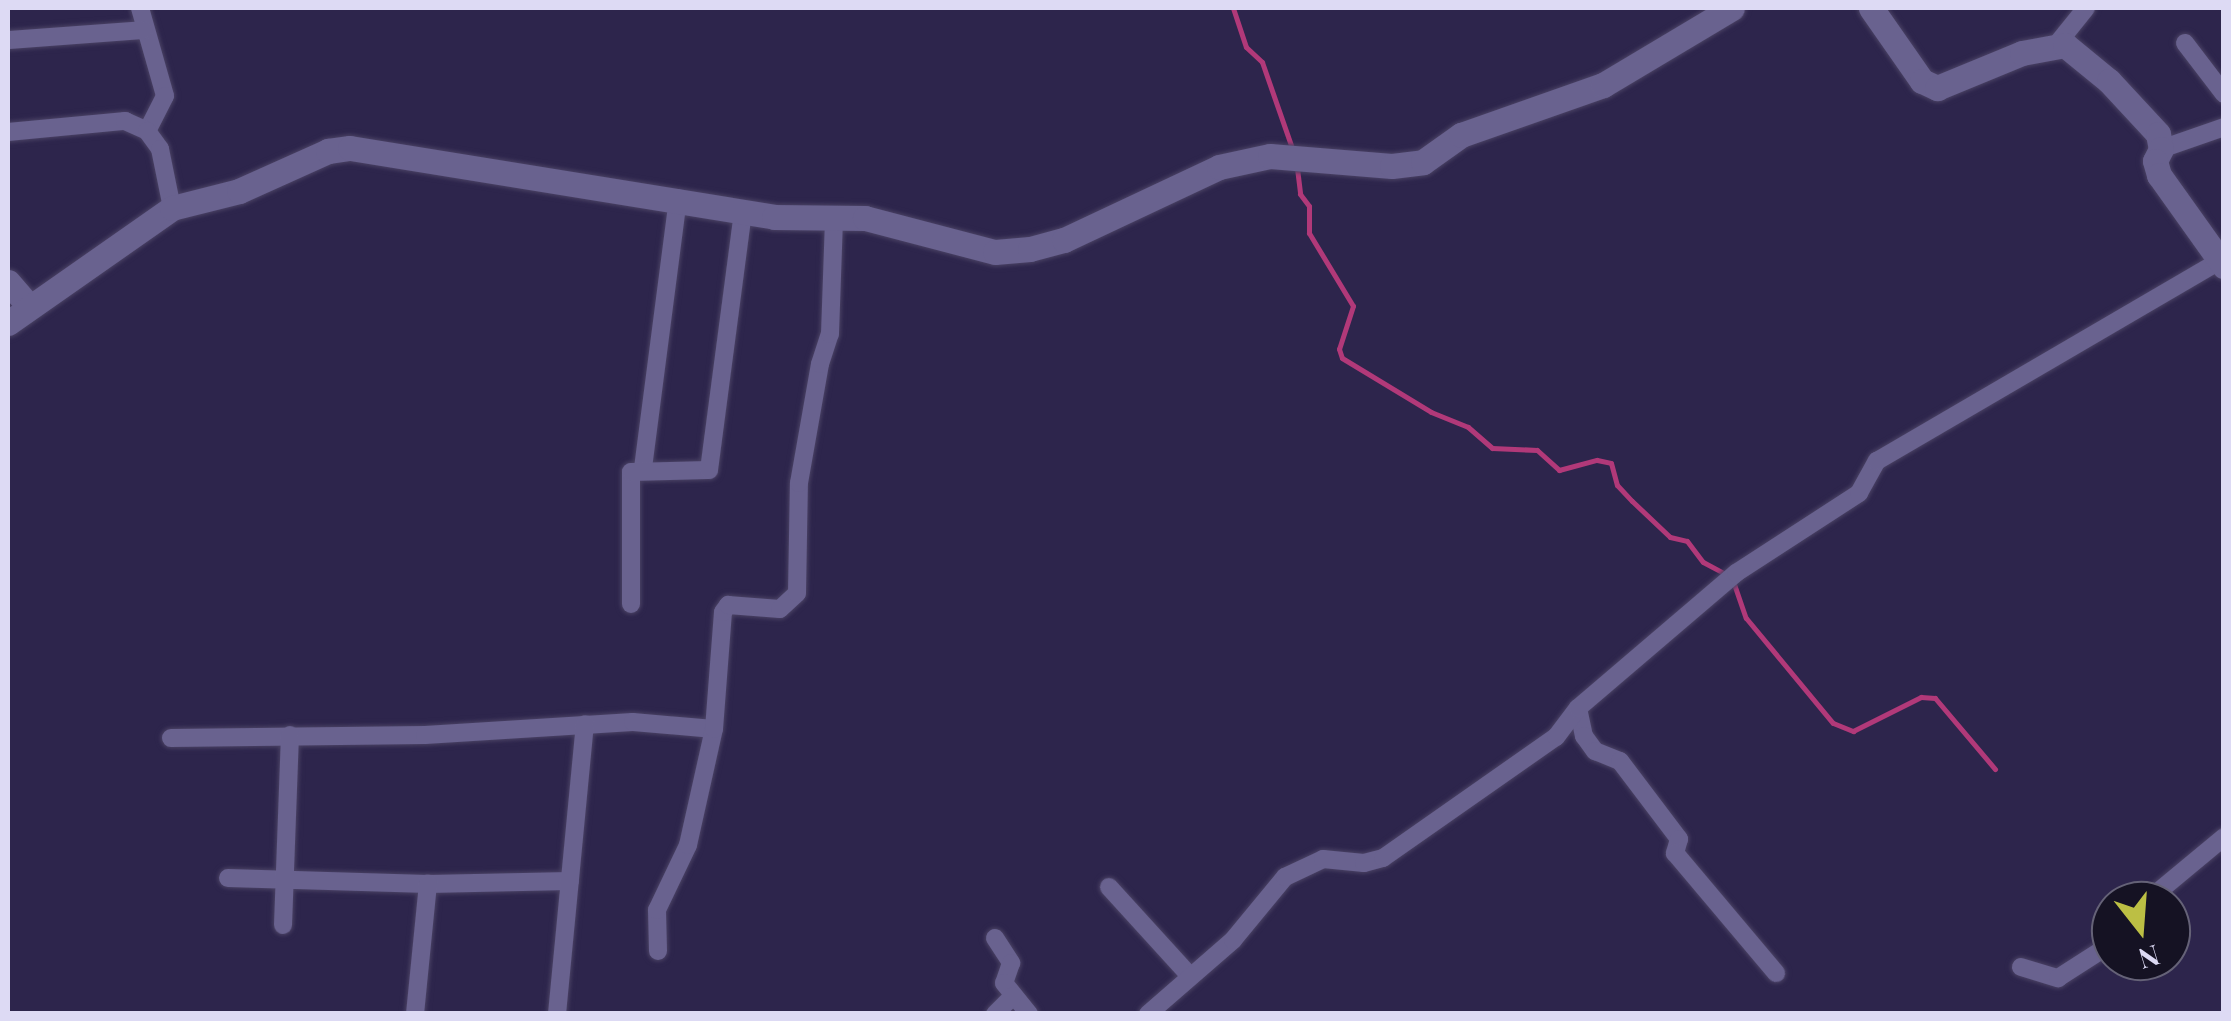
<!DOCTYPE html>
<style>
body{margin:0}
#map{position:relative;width:2231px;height:1021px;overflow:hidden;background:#2d254c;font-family:"Playfair Display",serif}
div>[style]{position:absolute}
.stream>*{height:5px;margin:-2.5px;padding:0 2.5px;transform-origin:2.5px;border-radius:2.5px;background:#b13979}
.roads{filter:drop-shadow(0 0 2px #4a4264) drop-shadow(0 0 2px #4a4264)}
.street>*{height:18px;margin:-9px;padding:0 9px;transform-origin:9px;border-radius:9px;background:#69628f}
.secondary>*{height:25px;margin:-12.5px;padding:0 12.5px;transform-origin:12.5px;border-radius:12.5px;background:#69628f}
span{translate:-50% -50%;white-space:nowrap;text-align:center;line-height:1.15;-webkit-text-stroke:8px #151223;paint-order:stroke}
.frame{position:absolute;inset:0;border:10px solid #dddaf4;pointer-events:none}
.north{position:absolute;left:2091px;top:881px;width:100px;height:100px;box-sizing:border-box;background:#151223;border:2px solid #656277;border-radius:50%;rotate:163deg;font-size:28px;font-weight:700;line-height:40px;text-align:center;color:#dddaf4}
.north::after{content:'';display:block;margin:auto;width:35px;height:45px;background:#bcbf44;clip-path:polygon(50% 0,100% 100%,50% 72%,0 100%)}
</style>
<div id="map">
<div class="stream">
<div style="left:1233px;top:8px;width:41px;rotate:71.6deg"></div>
<div style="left:1246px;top:47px;width:22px;rotate:43deg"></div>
<div style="left:1262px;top:62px;width:91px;rotate:70.8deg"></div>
<div style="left:1297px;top:168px;width:26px;rotate:83deg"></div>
<div style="left:1300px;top:194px;width:15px;rotate:53deg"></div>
<div style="left:1309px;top:206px;width:27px;rotate:90deg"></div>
<div style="left:1309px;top:233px;width:85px;rotate:58.9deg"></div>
<div style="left:1353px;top:306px;width:45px;rotate:108deg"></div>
<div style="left:1339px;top:349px;width:9px;rotate:72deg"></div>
<div style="left:1342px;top:358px;width:104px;rotate:31.2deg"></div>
<div style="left:1431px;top:412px;width:40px;rotate:22deg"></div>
<div style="left:1468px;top:427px;width:32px;rotate:41deg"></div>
<div style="left:1492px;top:448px;width:45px;rotate:2.5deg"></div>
<div style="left:1537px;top:450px;width:30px;rotate:42deg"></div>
<div style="left:1559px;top:470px;width:39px;rotate:-15deg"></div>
<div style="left:1597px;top:460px;width:14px;rotate:12deg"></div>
<div style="left:1611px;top:463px;width:23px;rotate:75deg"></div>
<div style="left:1617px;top:485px;width:22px;rotate:47deg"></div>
<div style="left:1632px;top:501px;width:52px;rotate:43.5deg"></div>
<div style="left:1670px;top:537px;width:17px;rotate:13deg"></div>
<div style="left:1687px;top:541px;width:26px;rotate:53deg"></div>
<div style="left:1703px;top:562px;width:21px;rotate:28deg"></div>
<div style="left:1734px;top:584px;width:36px;rotate:71deg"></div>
<div style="left:1746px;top:618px;width:136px;rotate:50.4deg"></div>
<div style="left:1833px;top:723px;width:22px;rotate:22deg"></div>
<div style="left:1853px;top:731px;width:76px;rotate:-26.6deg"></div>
<div style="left:1921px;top:697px;width:14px;rotate:4deg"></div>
<div style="left:1935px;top:698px;width:93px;rotate:49.8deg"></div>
</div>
<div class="roads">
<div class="street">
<div style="left:140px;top:8px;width:91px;rotate:74.1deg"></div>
<div style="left:165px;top:96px;width:39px;rotate:117deg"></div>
<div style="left:8px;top:40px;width:136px;rotate:-4.2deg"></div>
<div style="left:2185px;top:43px;width:64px;rotate:52.6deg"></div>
<div style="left:2057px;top:44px;width:46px;rotate:-51.1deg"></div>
<div style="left:8px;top:132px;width:118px;rotate:-5.4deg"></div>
<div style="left:125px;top:121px;width:24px;rotate:24deg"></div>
<div style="left:147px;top:131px;width:22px;rotate:54deg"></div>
<div style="left:160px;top:149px;width:60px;rotate:78.5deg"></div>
<div style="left:2161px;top:149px;width:67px;rotate:-19.2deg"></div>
<div style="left:643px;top:468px;width:272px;rotate:-82.6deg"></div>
<div style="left:631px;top:604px;width:132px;rotate:-90deg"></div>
<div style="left:631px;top:472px;width:78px;rotate:-1.5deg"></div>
<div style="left:709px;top:470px;width:261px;rotate:-82.5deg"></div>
<div style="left:1578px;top:708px;width:29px;rotate:78deg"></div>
<div style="left:1584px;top:736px;width:19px;rotate:54deg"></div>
<div style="left:1595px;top:751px;width:27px;rotate:22deg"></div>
<div style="left:1620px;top:761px;width:98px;rotate:52.9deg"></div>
<div style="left:1679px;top:839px;width:15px;rotate:106deg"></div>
<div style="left:1675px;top:853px;width:157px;rotate:49.9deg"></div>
<div style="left:171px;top:738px;width:254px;rotate:-0.7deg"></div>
<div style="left:425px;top:735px;width:208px;rotate:-3.6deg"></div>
<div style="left:633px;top:722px;width:81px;rotate:4.9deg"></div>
<div style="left:228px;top:878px;width:200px;rotate:1.7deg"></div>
<div style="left:428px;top:884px;width:142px;rotate:-1.2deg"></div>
<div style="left:1109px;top:887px;width:120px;rotate:47.7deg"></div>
<div style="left:2147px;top:901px;width:100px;rotate:-39.7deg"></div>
<div style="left:283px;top:925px;width:190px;rotate:-87.9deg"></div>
<div style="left:995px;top:938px;width:30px;rotate:57deg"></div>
<div style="left:1011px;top:963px;width:21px;rotate:109deg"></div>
<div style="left:1004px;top:983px;width:40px;rotate:51deg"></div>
<div style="left:658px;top:951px;width:41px;rotate:-91.4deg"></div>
<div style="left:657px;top:910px;width:72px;rotate:-64.5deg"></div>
<div style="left:688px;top:845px;width:119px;rotate:-77.4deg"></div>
<div style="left:714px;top:729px;width:117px;rotate:-85.6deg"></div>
<div style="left:723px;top:612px;width:9px;rotate:-54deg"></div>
<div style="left:728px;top:605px;width:52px;rotate:4.4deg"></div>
<div style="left:780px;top:609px;width:23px;rotate:-43deg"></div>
<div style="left:797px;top:593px;width:110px;rotate:-89deg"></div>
<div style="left:799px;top:483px;width:121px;rotate:-80deg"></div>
<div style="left:820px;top:364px;width:32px;rotate:-72deg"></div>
<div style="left:830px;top:334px;width:117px;rotate:-88deg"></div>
<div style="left:2021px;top:967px;width:39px;rotate:17deg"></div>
<div style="left:2058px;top:978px;width:63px;rotate:-32.7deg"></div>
<div style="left:415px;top:1014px;width:131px;rotate:-84.3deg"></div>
<div style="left:557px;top:1014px;width:291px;rotate:-84.5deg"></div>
<div style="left:995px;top:1014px;width:25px;rotate:-45deg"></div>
<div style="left:1148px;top:1014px;width:113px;rotate:-41deg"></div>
<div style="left:1233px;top:940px;width:82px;rotate:-50.5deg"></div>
<div style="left:1285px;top:877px;width:42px;rotate:-25.3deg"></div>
<div style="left:1323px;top:859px;width:41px;rotate:5.6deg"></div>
<div style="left:1364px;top:863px;width:20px;rotate:-15deg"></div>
<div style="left:1383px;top:858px;width:211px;rotate:-35deg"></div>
<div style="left:1556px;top:737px;width:36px;rotate:-53deg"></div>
<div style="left:1578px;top:708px;width:208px;rotate:-40.5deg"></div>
<div style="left:1736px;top:573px;width:147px;rotate:-33deg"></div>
<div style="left:1859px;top:493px;width:37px;rotate:-61deg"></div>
<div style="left:1877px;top:461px;width:396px;rotate:-30.3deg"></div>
</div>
<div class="secondary">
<div style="left:1871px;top:8px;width:89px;rotate:55.1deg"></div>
<div style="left:1922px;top:81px;width:17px;rotate:25deg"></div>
<div style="left:1937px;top:88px;width:92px;rotate:-22.4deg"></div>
<div style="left:2022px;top:53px;width:44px;rotate:-10.5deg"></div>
<div style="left:2065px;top:45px;width:57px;rotate:39.3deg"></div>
<div style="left:2109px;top:81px;width:72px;rotate:47.2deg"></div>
<div style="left:2158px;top:134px;width:15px;rotate:79deg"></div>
<div style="left:2161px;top:149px;width:13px;rotate:117deg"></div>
<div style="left:2155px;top:161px;width:15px;rotate:74deg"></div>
<div style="left:2159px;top:175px;width:112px;rotate:54.5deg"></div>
<div style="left:8px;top:282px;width:33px;rotate:49deg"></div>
<div style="left:8px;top:323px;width:200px;rotate:-35deg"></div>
<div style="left:172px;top:208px;width:69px;rotate:-14.2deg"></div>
<div style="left:239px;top:191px;width:98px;rotate:-24.2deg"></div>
<div style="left:328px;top:151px;width:22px;rotate:-8deg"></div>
<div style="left:350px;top:148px;width:430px;rotate:9.2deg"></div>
<div style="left:774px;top:217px;width:91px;rotate:0.6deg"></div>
<div style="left:865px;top:218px;width:134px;rotate:14.7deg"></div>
<div style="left:995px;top:252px;width:35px;rotate:-5deg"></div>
<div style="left:1030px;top:249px;width:35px;rotate:-15deg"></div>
<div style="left:1064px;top:240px;width:171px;rotate:-25.2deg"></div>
<div style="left:1219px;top:167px;width:52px;rotate:-12.2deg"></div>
<div style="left:1270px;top:156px;width:122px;rotate:4.7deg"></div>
<div style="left:1392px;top:166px;width:31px;rotate:-7deg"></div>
<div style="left:1423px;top:162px;width:47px;rotate:-35.4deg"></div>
<div style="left:1461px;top:135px;width:151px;rotate:-19.4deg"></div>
<div style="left:1603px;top:85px;width:150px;rotate:-30.8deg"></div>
</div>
</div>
<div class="frame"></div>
<div class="north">N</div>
</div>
